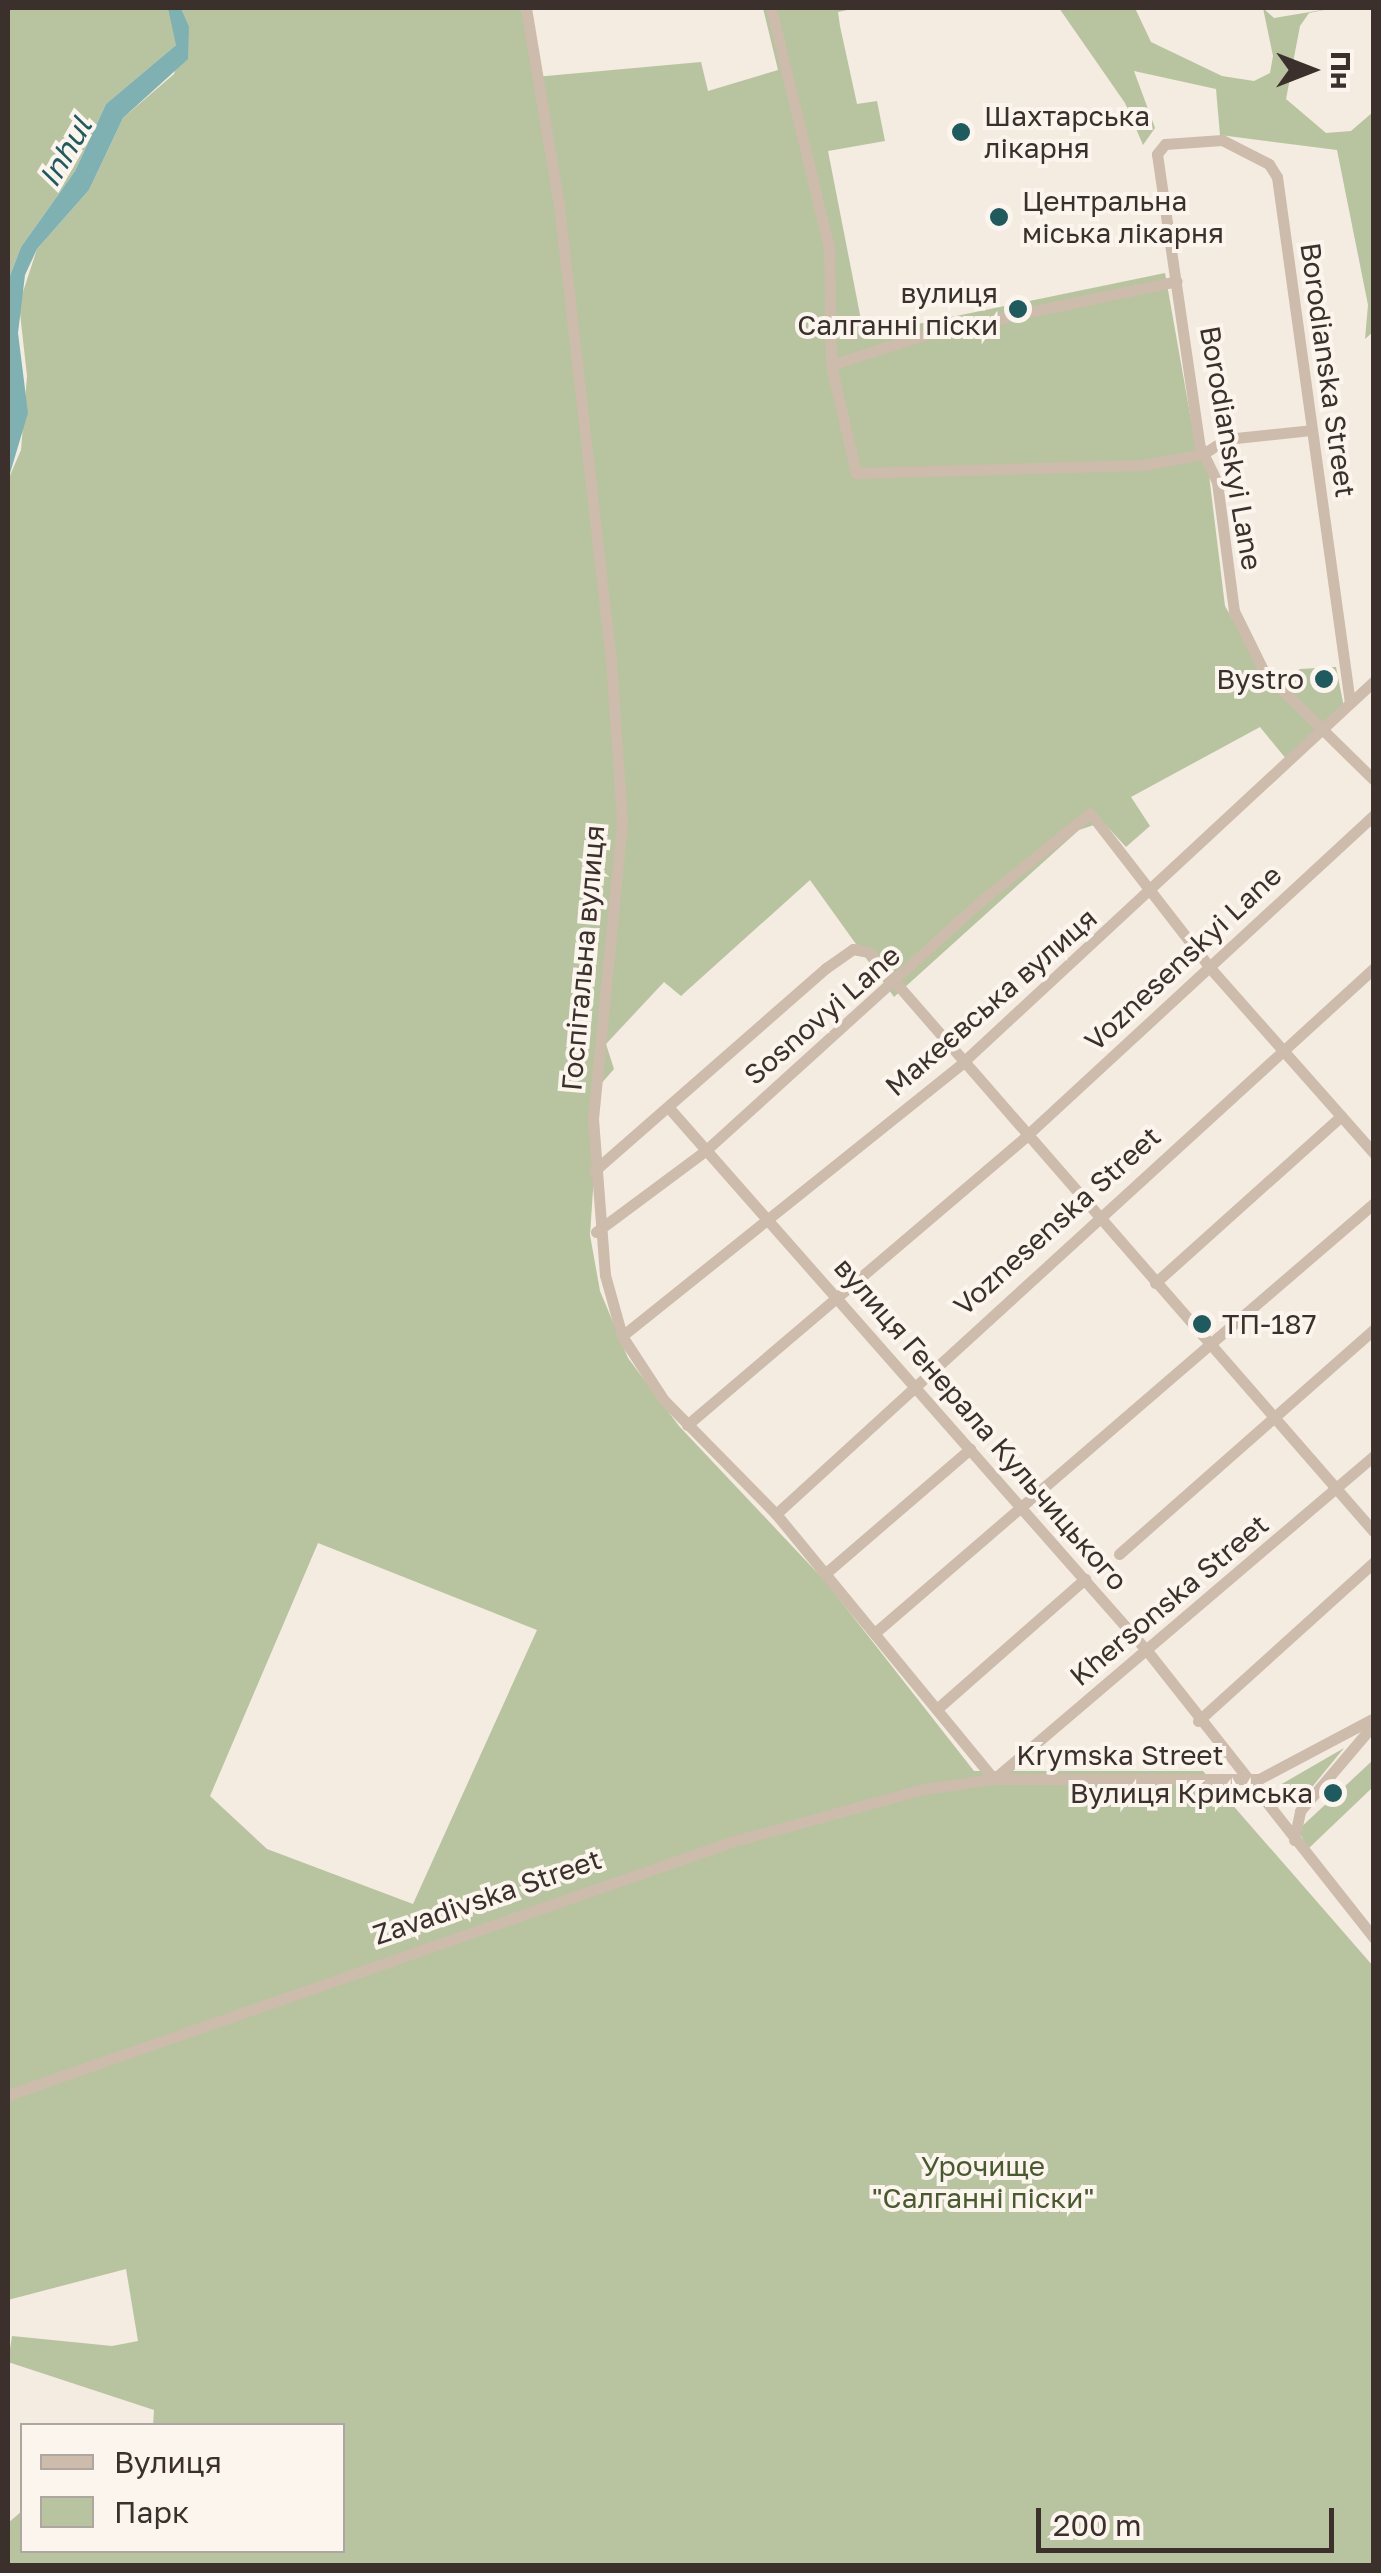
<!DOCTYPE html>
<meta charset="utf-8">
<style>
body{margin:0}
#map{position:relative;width:1381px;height:2573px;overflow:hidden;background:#f4ebe1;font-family:"Golos Text",sans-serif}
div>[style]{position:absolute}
.green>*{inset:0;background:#b8c4a0}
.water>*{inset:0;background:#7fb0b2}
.minor>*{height:11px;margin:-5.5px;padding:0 5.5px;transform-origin:5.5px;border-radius:5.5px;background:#cdbbac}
.dots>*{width:28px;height:28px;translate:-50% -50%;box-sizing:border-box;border:5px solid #fbf5ee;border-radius:50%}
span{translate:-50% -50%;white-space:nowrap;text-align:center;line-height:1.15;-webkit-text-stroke:8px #fbf5ee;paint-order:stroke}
.poi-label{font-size:28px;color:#3b302b}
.left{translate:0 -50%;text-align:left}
.right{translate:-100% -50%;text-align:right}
.street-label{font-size:28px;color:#3b302b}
.park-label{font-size:28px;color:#4a5a2e}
.water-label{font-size:30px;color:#1f5a5e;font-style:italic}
.frame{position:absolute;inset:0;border:10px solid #3b302b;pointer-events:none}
.legend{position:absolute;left:20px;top:2423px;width:325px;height:130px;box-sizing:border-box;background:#fbf5ee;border:2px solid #aea6a0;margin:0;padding:12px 18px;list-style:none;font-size:30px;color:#3b302b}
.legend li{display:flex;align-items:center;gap:20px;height:50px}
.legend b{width:50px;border:2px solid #aea6a0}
.north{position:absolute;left:1261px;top:20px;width:100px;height:100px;-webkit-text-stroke:8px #fbf5ee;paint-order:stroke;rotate:90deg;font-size:28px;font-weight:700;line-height:40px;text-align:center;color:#3b302b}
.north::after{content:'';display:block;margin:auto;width:35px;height:45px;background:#3b302b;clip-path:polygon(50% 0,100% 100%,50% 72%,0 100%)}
.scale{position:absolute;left:1036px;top:2508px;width:298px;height:45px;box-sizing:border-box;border:5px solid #3b302b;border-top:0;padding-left:12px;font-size:30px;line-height:35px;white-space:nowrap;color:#3b302b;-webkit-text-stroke:8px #fbf5ee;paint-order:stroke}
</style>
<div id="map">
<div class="green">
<div style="clip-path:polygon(8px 8px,168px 8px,179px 34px,176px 45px,106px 104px,75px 171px,21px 247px,8px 281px)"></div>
<div style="clip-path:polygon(evenodd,181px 8px,521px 8px,535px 77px,701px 62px,708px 91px,778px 70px,763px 8px,857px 8px,838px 12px,840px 26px,857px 104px,877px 101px,885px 141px,828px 151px,864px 335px,1165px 273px,1196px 448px,1209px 475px,1225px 606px,1272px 688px,1300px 669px,1336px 667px,1344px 707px,1287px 760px,1260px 727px,1131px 797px,1150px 826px,1126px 847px,1103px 822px,1079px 830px,894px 997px,810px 880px,681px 996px,664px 982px,606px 1044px,614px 1069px,600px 1085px,590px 1235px,600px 1291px,628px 1358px,679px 1426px,825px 1581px,974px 1771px,1203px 1771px,1373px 1966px,1373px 2565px,8px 2565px,8px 2523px,22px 2511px,22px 2550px,342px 2550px,342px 2426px,153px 2425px,154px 2410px,8px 2362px,12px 2336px,112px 2346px,138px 2341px,126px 2269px,8px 2300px,8px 480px,21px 450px,27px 376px,19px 304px,37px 249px,89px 190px,123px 118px,174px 74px,189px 26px,181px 8px,318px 1543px,537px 1630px,413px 1904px,267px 1849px,210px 1796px,318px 1543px)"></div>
<div style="clip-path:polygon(1059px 8px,1135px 8px,1151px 42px,1222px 76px,1254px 81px,1270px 73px,1273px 56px,1263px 8px,1274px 18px,1334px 8px,1309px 13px,1300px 26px,1286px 99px,1326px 133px,1351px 131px,1373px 112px,1373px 332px,1365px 339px,1368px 305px,1337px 150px,1220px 135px,1216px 89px,1134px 71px,1155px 128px,1143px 145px,1125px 103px)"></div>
<div style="clip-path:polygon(1344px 1748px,1299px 1803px,1285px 1801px,1280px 1785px)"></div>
<div style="clip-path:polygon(1373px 1760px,1373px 1787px,1308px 1849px,1298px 1830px)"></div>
</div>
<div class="water">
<div style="clip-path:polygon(168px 8px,181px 8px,189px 26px,188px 59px,123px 118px,89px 190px,37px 249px,25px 275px,18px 333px,28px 413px,8px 480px,8px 281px,21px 247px,75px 171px,106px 104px,176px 45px)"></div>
</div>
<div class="minor">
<div style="left:526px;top:8px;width:200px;rotate:80.5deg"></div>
<div style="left:559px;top:205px;width:458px;rotate:83.5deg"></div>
<div style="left:611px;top:660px;width:163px;rotate:86.1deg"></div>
<div style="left:622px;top:823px;width:297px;rotate:95.6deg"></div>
<div style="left:593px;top:1119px;width:156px;rotate:85.6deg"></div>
<div style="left:605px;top:1275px;width:63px;rotate:74.4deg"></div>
<div style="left:622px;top:1336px;width:75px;rotate:56.9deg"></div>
<div style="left:663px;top:1399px;width:161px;rotate:45.5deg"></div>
<div style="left:776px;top:1514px;width:343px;rotate:50.6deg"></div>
<div style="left:771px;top:8px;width:246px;rotate:76.4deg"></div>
<div style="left:829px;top:247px;width:118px;rotate:89deg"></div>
<div style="left:831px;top:365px;width:111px;rotate:77deg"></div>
<div style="left:856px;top:473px;width:287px;rotate:-1.6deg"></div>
<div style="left:1143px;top:465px;width:61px;rotate:-10.4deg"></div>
<div style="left:1203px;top:454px;width:27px;rotate:-33deg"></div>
<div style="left:1226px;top:439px;width:85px;rotate:-6deg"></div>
<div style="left:831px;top:365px;width:104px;rotate:-17.9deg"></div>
<div style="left:930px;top:333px;width:252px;rotate:-11.9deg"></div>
<div style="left:1350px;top:703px;width:531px;rotate:-97.9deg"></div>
<div style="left:1277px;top:177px;width:15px;rotate:-122deg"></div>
<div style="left:1269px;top:164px;width:53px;rotate:-152.9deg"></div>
<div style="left:1222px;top:140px;width:57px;rotate:176deg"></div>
<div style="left:1165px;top:144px;width:13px;rotate:129deg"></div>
<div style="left:1157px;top:154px;width:296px;rotate:81.7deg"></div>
<div style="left:1200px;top:447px;width:39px;rotate:64deg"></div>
<div style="left:1217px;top:482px;width:130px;rotate:82.5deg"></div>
<div style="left:1234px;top:611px;width:68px;rotate:63.8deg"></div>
<div style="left:1264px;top:672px;width:154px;rotate:44.5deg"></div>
<div style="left:669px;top:1108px;width:725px;rotate:48.64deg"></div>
<div style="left:1148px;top:1652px;width:365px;rotate:51.7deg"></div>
<div style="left:594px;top:1171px;width:308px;rotate:-41.2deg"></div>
<div style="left:826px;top:968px;width:33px;rotate:-35deg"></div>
<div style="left:853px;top:949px;width:16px;rotate:11deg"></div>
<div style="left:869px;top:952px;width:769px;rotate:48.95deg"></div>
<div style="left:596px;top:1232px;width:136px;rotate:-36.6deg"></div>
<div style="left:705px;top:1151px;width:367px;rotate:-42.2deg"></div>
<div style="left:977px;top:904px;width:145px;rotate:-38.8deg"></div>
<div style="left:1090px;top:813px;width:197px;rotate:52.2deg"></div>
<div style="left:1211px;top:969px;width:246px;rotate:48.5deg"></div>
<div style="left:1155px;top:1283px;width:250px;rotate:-41.9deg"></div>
<div style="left:622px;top:1336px;width:435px;rotate:-38.7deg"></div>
<div style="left:961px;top:1064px;width:563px;rotate:-42.84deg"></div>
<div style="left:687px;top:1425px;width:444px;rotate:-40.4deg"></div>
<div style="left:1025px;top:1137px;width:475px;rotate:-42.7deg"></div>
<div style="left:776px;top:1514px;width:810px;rotate:-42.4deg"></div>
<div style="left:1119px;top:1554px;width:340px;rotate:-41.4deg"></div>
<div style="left:827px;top:1572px;width:189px;rotate:-40.7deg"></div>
<div style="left:877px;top:1631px;width:656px;rotate:-40.73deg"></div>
<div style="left:938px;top:1708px;width:196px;rotate:-41.3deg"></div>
<div style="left:1198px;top:1721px;width:237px;rotate:-42.1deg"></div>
<div style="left:994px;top:1779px;width:499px;rotate:-40.4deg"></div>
<div style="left:1294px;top:1840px;width:30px;rotate:-78deg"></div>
<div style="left:1300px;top:1811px;width:114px;rotate:-49.6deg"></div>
<div style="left:8px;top:2095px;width:766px;rotate:-19.29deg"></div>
<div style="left:731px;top:1842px;width:199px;rotate:-15.4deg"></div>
<div style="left:923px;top:1789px;width:72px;rotate:-8deg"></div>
<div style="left:994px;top:1779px;width:265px"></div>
<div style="left:1259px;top:1779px;width:130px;rotate:-27.9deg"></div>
</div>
<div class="dots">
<div style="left:961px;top:132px;background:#1f5a5e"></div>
<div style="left:999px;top:217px;background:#1f5a5e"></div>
<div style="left:1018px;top:309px;background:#1f5a5e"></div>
<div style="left:1324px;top:679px;background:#1f5a5e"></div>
<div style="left:1202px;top:1324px;background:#1f5a5e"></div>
<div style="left:1333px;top:1793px;background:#1f5a5e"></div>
</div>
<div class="poi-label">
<span class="left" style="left:984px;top:132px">Шахтарська<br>лікарня</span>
<span class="left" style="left:1022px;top:217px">Центральна<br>міська лікарня</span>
<span class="right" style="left:998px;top:309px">вулиця<br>Салганні піски</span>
<span class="right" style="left:1304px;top:679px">Bystro</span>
<span class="left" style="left:1222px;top:1324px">ТП-187</span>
<span class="right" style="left:1313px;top:1793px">Вулиця Кримська</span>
</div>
<div class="street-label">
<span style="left:1328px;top:370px;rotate:82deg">Borodianska Street</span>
<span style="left:1231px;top:448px;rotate:80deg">Borodianskyi Lane</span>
<span style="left:583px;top:958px;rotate:-85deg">Госпітальна вулиця</span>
<span style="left:1183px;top:958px;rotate:-43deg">Voznesenskyi Lane</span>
<span style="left:991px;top:1002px;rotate:-41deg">Макеєвська вулиця</span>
<span style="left:822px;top:1015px;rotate:-41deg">Sosnovyi Lane</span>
<span style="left:1057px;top:1221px;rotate:-42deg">Voznesenska Street</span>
<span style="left:981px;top:1424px;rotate:49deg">вулиця Генерала Кульчицького</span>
<span style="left:1169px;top:1600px;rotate:-40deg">Khersonska Street</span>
<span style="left:1120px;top:1755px">Krymska Street</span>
<span style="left:487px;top:1897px;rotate:-19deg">Zavadivska Street</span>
</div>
<div class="park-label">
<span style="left:983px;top:2182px">Урочище<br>"Салганні піски"</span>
</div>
<div class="water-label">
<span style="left:65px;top:152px;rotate:-60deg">Inhul</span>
</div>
<div class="frame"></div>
<ul class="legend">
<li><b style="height:12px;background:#cdbbac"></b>Вулиця</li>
<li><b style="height:28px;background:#b8c4a0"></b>Парк</li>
</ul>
<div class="north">Пн</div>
<div class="scale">200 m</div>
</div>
